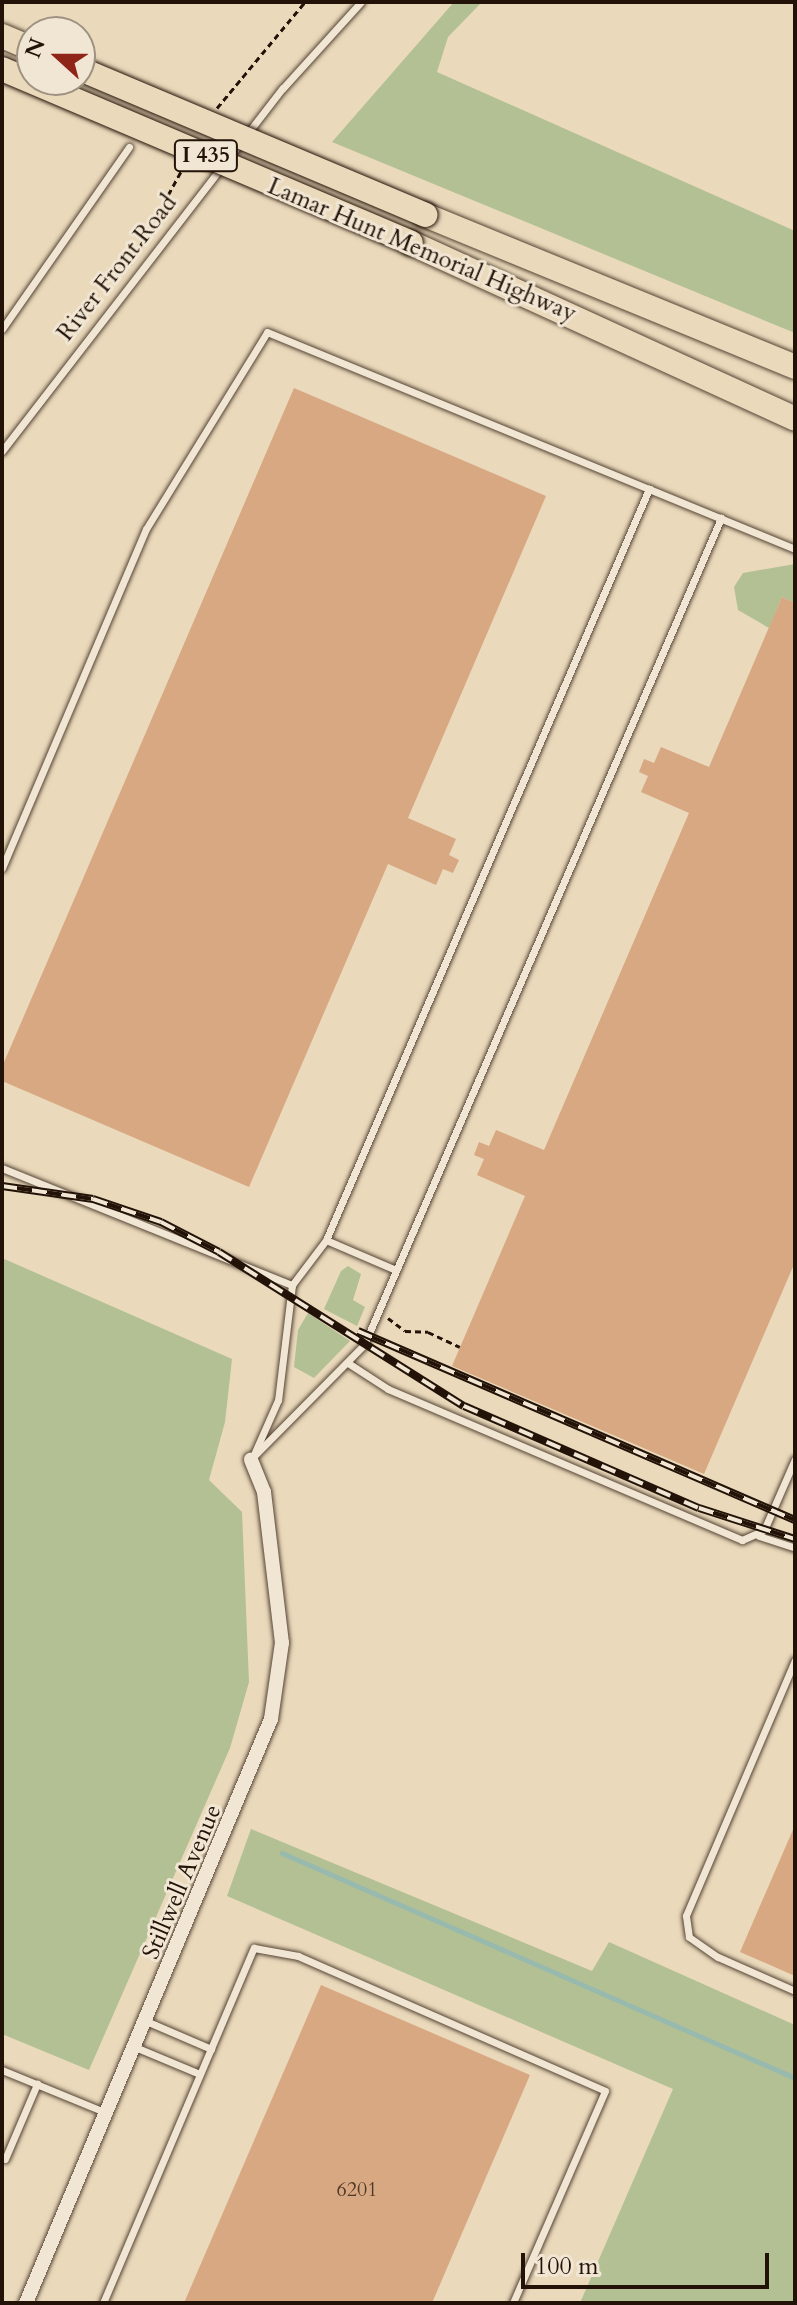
<!DOCTYPE html>
<style>
body{margin:0}
#map{position:relative;width:797px;height:2305px;overflow:hidden;background:#ead9bb;font-family:Cardo,serif}
div>[style]{position:absolute}
.green>*{inset:0;background:#b2c094}
.stream>*{height:5px;margin:-2.5px;padding:0 2.5px;transform-origin:2.5px;border-radius:2.5px;background:#98baae}
.building>*{inset:0;background:#d8a882}
.path>*{height:3px;margin-top:-1.5px;transform-origin:0;background:repeating-linear-gradient(90deg,#221207 0 6px,transparent 0 10px)}
.roads{filter:drop-shadow(0 0 2px #544434) drop-shadow(0 0 2px #544434)}
.service>*{height:7px;margin:-3.5px;padding:0 3.5px;transform-origin:3.5px;border-radius:3.5px;background:#f1e6d3}
.minor>*{height:14px;margin:-7px;padding:0 7px;transform-origin:7px;border-radius:7px;background:#f1e6d3}
.motorway>*{height:24px;margin:-12px;padding:0 12px;transform-origin:12px;border-radius:12px;background:#ead9bb}
.rail>*{height:8px;margin-top:-4px;transform-origin:0;background:repeating-linear-gradient(90deg,#f1e6d3 0 15px,#221207 0 30px);box-sizing:border-box;border-block:2px solid #221207}
.bridges{filter:drop-shadow(0 0 2px #221207) drop-shadow(0 0 2px #221207)}
.motorway-bridge>*{height:24px;margin:-12px;padding:0 12px;transform-origin:12px;border-radius:12px;background:#ead9bb}
span{translate:-50% -50%;white-space:nowrap;text-align:center;line-height:1.15;-webkit-text-stroke:6px #f1e6d3;paint-order:stroke}
.number-label{font-size:20px;color:#503826}
.number-label span{-webkit-text-stroke-width:0}
.shield-label span{padding:2px 6px;background:#f1e6d3;border:2px solid;border-radius:6px;-webkit-text-stroke-width:0}
.shield-label{font-size:22px;color:#221207;font-weight:700}
.street-label{font-size:24px;color:#221207}
.frame{position:absolute;inset:0;border:4px solid #221207;pointer-events:none}
.north{position:absolute;left:16px;top:16px;width:80px;height:80px;box-sizing:border-box;background:#f1e6d3;border:2px solid #9e9181;border-radius:50%;rotate:291deg;font-size:22px;font-weight:700;line-height:32px;text-align:center;color:#221207}
.north::after{content:'';display:block;margin:auto;width:28px;height:36px;background:#8f2418;clip-path:polygon(50% 0,100% 100%,50% 72%,0 100%)}
.scale{position:absolute;left:521px;top:2253px;width:248px;height:36px;box-sizing:border-box;border:4px solid #221207;border-top:0;padding-left:10px;font-size:24px;line-height:28px;white-space:nowrap;color:#221207;-webkit-text-stroke:6px #f1e6d3;paint-order:stroke}
</style>
<div id="map">
<div class="green">
<div style="clip-path:polygon(454px 2px,482px 2px,448px 37px,437px 72px,795px 231px,795px 333px,332px 142px)"></div>
<div style="clip-path:polygon(795px 564px,795px 603px,782px 597px,769px 628px,738px 610px,734px 587px,743px 573px)"></div>
<div style="clip-path:polygon(2px 1258px,232px 1359px,225px 1422px,209px 1480px,242px 1512px,249px 1682px,230px 1748px,89px 2070px,2px 2034px)"></div>
<div style="clip-path:polygon(348px 1266px,361px 1274px,353px 1300px,365px 1307px,357px 1326px,324px 1309px,341px 1271px)"></div>
<div style="clip-path:polygon(308px 1313px,350px 1341px,314px 1378px,294px 1367px,298px 1330px)"></div>
<div style="clip-path:polygon(251px 1829px,592px 1971px,609px 1942px,795px 2025px,795px 2303px,580px 2303px,673px 2089px,227px 1896px)"></div>
</div>
<div class="stream">
<div style="left:282px;top:1853px;width:560px;rotate:23.68deg"></div>
</div>
<div class="building">
<div style="clip-path:polygon(294px 388px,546px 496px,408px 818px,456px 839px,449px 855px,459px 860px,453px 873px,443px 869px,436px 885px,388px 864px,249px 1187px,2px 1081px,2px 1067px)"></div>
<div style="clip-path:polygon(782px 597px,795px 603px,795px 1262px,704px 1474px,452px 1366px,525px 1196px,477px 1175px,484px 1159px,474px 1155px,479px 1142px,489px 1146px,496px 1130px,544px 1150px,689px 813px,641px 792px,648px 776px,639px 772px,644px 759px,654px 763px,661px 747px,709px 767px)"></div>
<div style="clip-path:polygon(795px 1825px,795px 1976px,740px 1952px)"></div>
<div style="clip-path:polygon(321px 1985px,530px 2075px,432px 2303px,184px 2303px)"></div>
</div>
<div class="path">
<div style="left:217px;top:108px;width:138px;rotate:-50.3deg"></div>
<div style="left:130px;top:265px;width:113px;rotate:-61.4deg"></div>
<div style="left:388px;top:1318px;width:21px;rotate:37deg"></div>
<div style="left:405px;top:1331px;width:23px;rotate:2deg"></div>
<div style="left:428px;top:1332px;width:35px;rotate:25deg"></div>
</div>
<div class="roads">
<div class="service">
<div style="left:2px;top:329px;width:222px;rotate:-55.1deg"></div>
<div style="left:2px;top:451px;width:459px;rotate:-52.3deg"></div>
<div style="left:283px;top:88px;width:116px;rotate:-47.8deg"></div>
<div style="left:2px;top:868px;width:368px;rotate:-67deg"></div>
<div style="left:146px;top:529px;width:231px;rotate:-58.4deg"></div>
<div style="left:267px;top:332px;width:571px;rotate:22.34deg"></div>
<div style="left:2px;top:1168px;width:313px;rotate:22deg"></div>
<div style="left:292px;top:1285px;width:116px;rotate:96.9deg"></div>
<div style="left:278px;top:1400px;width:57px;rotate:113.9deg"></div>
<div style="left:326px;top:1240px;width:76px;rotate:23.2deg"></div>
<div style="left:292px;top:1285px;width:56px;rotate:-52.9deg"></div>
<div style="left:326px;top:1240px;width:818px;rotate:-66.73deg"></div>
<div style="left:348px;top:1363px;width:48px;rotate:33deg"></div>
<div style="left:388px;top:1389px;width:385px;rotate:23.1deg"></div>
<div style="left:742px;top:1540px;width:24px;rotate:-24deg"></div>
<div style="left:764px;top:1530px;width:77px;rotate:-66.4deg"></div>
<div style="left:251px;top:1459px;width:161px;rotate:-45.3deg"></div>
<div style="left:364px;top:1345px;width:901px;rotate:-66.65deg"></div>
<div style="left:759px;top:1536px;width:38px;rotate:18deg"></div>
<div style="left:795px;top:1660px;width:278px;rotate:113.1deg"></div>
<div style="left:686px;top:1916px;width:21px;rotate:82deg"></div>
<div style="left:689px;top:1937px;width:35px;rotate:35deg"></div>
<div style="left:718px;top:1957px;width:84px;rotate:23.8deg"></div>
<div style="left:146px;top:2021px;width:71px;rotate:23.3deg"></div>
<div style="left:135px;top:2047px;width:70px;rotate:22.6deg"></div>
<div style="left:2px;top:2070px;width:113px;rotate:22.3deg"></div>
<div style="left:5px;top:2159px;width:82px;rotate:-66.9deg"></div>
<div style="left:103px;top:2303px;width:386px;rotate:-67deg"></div>
<div style="left:254px;top:1948px;width:45px;rotate:10.3deg"></div>
<div style="left:298px;top:1956px;width:335px;rotate:23.7deg"></div>
<div style="left:605px;top:2091px;width:231px;rotate:113.5deg"></div>
</div>
<div class="minor">
<div style="left:26px;top:2303px;width:633px;rotate:-67.24deg"></div>
<div style="left:271px;top:1719px;width:77px;rotate:-81.8deg"></div>
<div style="left:282px;top:1643px;width:152px;rotate:-96.8deg"></div>
<div style="left:264px;top:1492px;width:35px;rotate:-112deg"></div>
</div>
<div class="motorway">
<div style="left:2px;top:36px;width:33px;rotate:23deg"></div>
<div style="left:425px;top:215px;width:400px;rotate:22.3deg"></div>
<div style="left:411px;top:243px;width:422px;rotate:24.6deg"></div>
</div>
</div>
<div class="rail">
<div style="left:2px;top:1186px;width:92px;rotate:8.1deg"></div>
<div style="left:93px;top:1199px;width:72px;rotate:18.7deg"></div>
<div style="left:161px;top:1222px;width:65px;rotate:27.3deg"></div>
<div style="left:219px;top:1252px;width:289px;rotate:32.2deg"></div>
<div style="left:464px;top:1406px;width:256px;rotate:23.5deg"></div>
<div style="left:699px;top:1508px;width:101px;rotate:17.9deg"></div>
<div style="left:358px;top:1331px;width:476px;rotate:23.4deg"></div>
</div>
<div class="bridges">
<div class="motorway-bridge">
<div style="left:2px;top:69px;width:444px;rotate:23deg"></div>
<div style="left:80px;top:69px;width:375px;rotate:22.9deg"></div>
</div>
</div>
<div class="number-label">
<span style="left:357px;top:2189px">6201</span>
</div>
<div class="shield-label">
<span style="left:206px;top:156px">I 435</span>
</div>
<div class="street-label">
<span style="left:422px;top:250px;rotate:23deg">Lamar Hunt Memorial Highway</span>
<span style="left:117px;top:268px;rotate:-52deg">River Front Road</span>
<span style="left:182px;top:1882px;rotate:-67deg">Stillwell Avenue</span>
</div>
<div class="frame"></div>
<div class="north">N</div>
<div class="scale">100 m</div>
</div>
